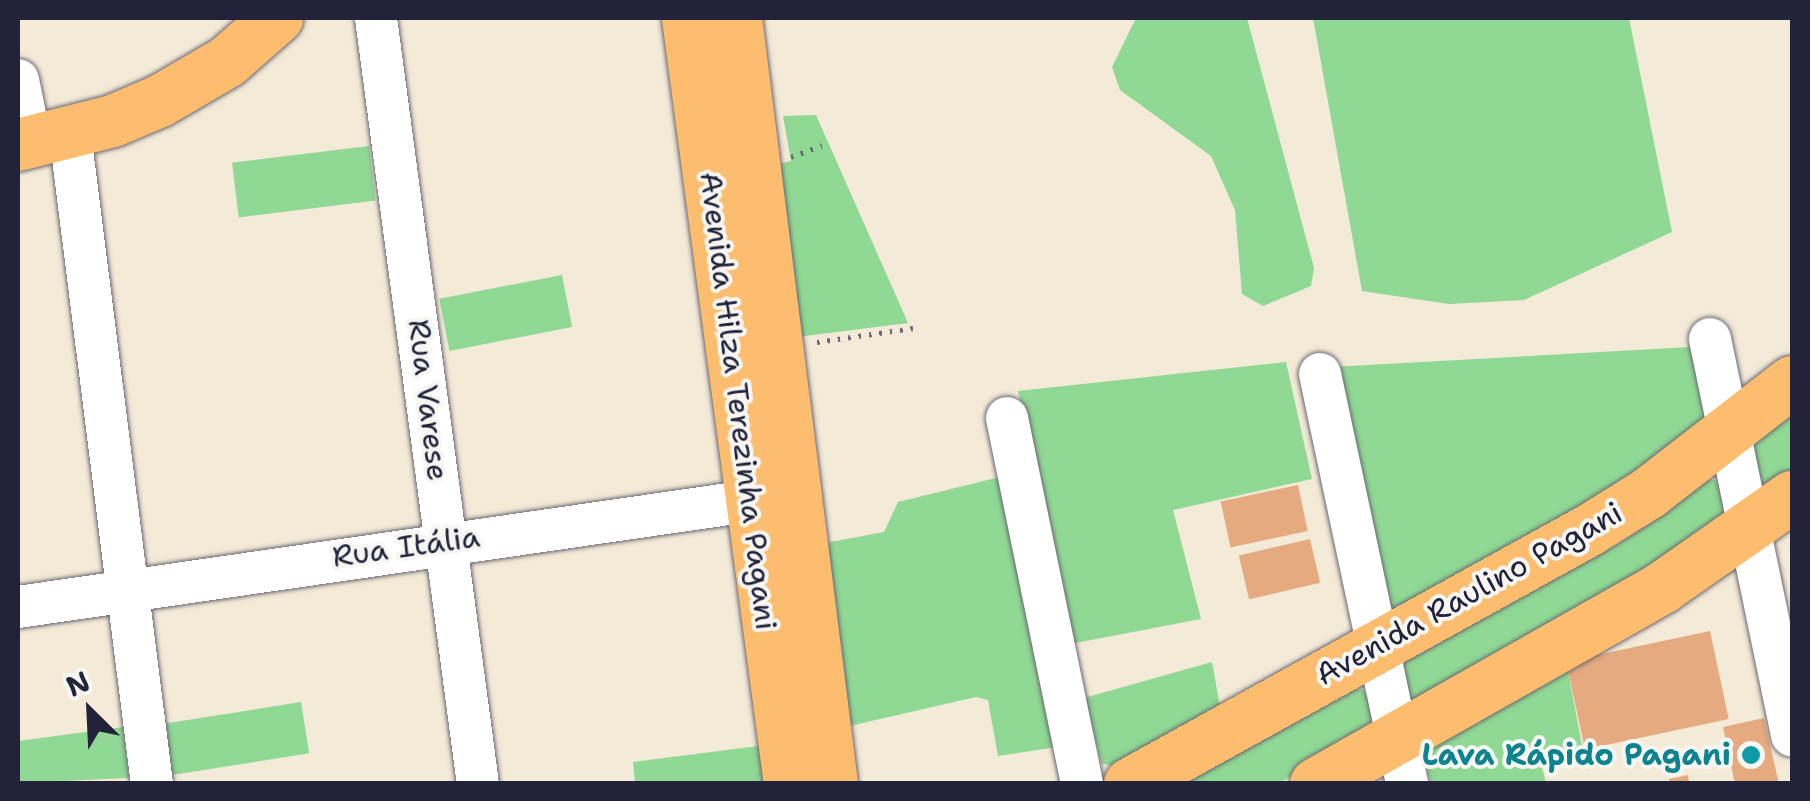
<!DOCTYPE html>
<meta charset="utf-8">
<style>
body{margin:0}
#map{position:relative;width:1810px;height:801px;overflow:hidden;background:#f3ead8;font-family:"Shantell Sans",sans-serif}
div>[style]{position:absolute}
.green>*{inset:0;background:#8fd994;transform-origin:0 0}
.building>*{inset:0;background:#e5aa7f;transform-origin:0 0}
.path>*{height:5px;margin-top:-2.5px;transform-origin:0;background:repeating-linear-gradient(90deg,#6b6872 0 2.5px,transparent 0 10.5px)}
.roads{filter:drop-shadow(0 0 2px #6b6872) drop-shadow(0 0 2px #6b6872)}
.minor>*{height:42px;margin:-21px;padding:0 21px;transform-origin:21px;border-radius:21px;background:#fff}
.major>*{height:52px;margin:-26px;padding:0 26px;transform-origin:26px;border-radius:26px;background:#fcbd6f}
.dots>*{width:28px;height:28px;translate:-50% -50%;box-sizing:border-box;border:5px solid #f6f6f2;border-radius:50%}
span{translate:-50% -50%;white-space:nowrap;text-align:center;line-height:1.15;-webkit-text-stroke:8px #f6f6f2;paint-order:stroke}
.street-label{font-size:30px;color:#22223b}
.culture-label{font-size:30px;color:#0d838f;font-weight:700}
.right{translate:-100% -50%;text-align:right}
.frame{position:absolute;inset:0;border:20px solid #22223b;pointer-events:none}
.north{position:absolute;left:40px;top:661px;width:100px;height:100px;-webkit-text-stroke:8px #f6f6f2;paint-order:stroke;rotate:336deg;font-size:28px;font-weight:700;line-height:40px;text-align:center;color:#22223b}
.north::after{content:'';display:block;margin:auto;width:35px;height:45px;background:#22223b;clip-path:polygon(50% 0,100% 100%,50% 72%,0 100%)}
</style>
<div id="map">
<div class="green">
<div style="clip-path:polygon(1136px 18px,1247px 18px,1314px 268px,1311px 286px,1263px 306px,1242px 294px,1235px 210px,1211px 156px,1120px 90px,1112px 67px)"></div>
<div style="clip-path:polygon(1313px 18px,1629px 18px,1672px 232px,1524px 300px,1449px 304px,1362px 291px)"></div>
<div style="clip-path:polygon(816px 115px,908px 323px,789px 338px,766px 167px,791px 161px,783px 116px)"></div>
<div style="left:369px;top:146px;width:55px;height:138px;rotate:83deg"></div>
<div style="left:562px;top:275px;width:53px;height:125px;rotate:79deg"></div>
<div style="clip-path:polygon(1690px 347px,1713px 440px,1389px 627px,1331px 367px)"></div>
<div style="clip-path:polygon(1286px 362px,1312px 479px,1173px 510px,1201px 619px,1070px 644px,1018px 391px)"></div>
<div style="clip-path:polygon(1792px 405px,1792px 478px,1767px 496px,1752px 455px,1755px 442px)"></div>
<div style="clip-path:polygon(1000px 477px,1058px 747px,998px 756px,988px 700px,976px 697px,845px 727px,820px 544px,884px 532px,898px 502px)"></div>
<div style="clip-path:polygon(1696px 478px,1715px 480px,1731px 498px,1717px 536px,1421px 701px,1405px 700px,1392px 661px)"></div>
<div style="clip-path:polygon(1566px 660px,1584px 756px,1542px 767px,1546px 783px,1431px 783px,1423px 755px,1432px 741px)"></div>
<div style="clip-path:polygon(1212px 662px,1220px 707px,1118px 766px,1102px 764px,1084px 698px)"></div>
<div style="clip-path:polygon(1342px 689px,1362px 689px,1371px 699px,1376px 716px,1364px 735px,1279px 783px,1166px 784px)"></div>
<div style="left:301px;top:702px;width:52px;height:139px;rotate:81deg"></div>
<div style="clip-path:polygon(123px 727px,129px 778px,18px 783px,18px 741px)"></div>
<div style="clip-path:polygon(765px 745px,771px 783px,635px 783px,633px 762px)"></div>
</div>
<div class="building">
<div style="left:1298px;top:485px;width:47px;height:79px;rotate:78deg"></div>
<div style="left:1310px;top:539px;width:45px;height:73px;rotate:77deg"></div>
<div style="left:1710px;top:631px;width:90px;height:147px;rotate:78deg"></div>
<div style="clip-path:polygon(1764px 718px,1779px 784px,1735px 784px,1723px 727px)"></div>
<div style="clip-path:polygon(1688px 775px,1689px 784px,1670px 784px,1669px 779px)"></div>
</div>
<div class="path">
<div style="left:791px;top:157px;width:33px;rotate:-21deg"></div>
<div style="left:817px;top:342px;width:97px;rotate:-8.3deg"></div>
</div>
<div class="roads">
<div class="minor">
<div style="left:376px;top:18px;width:773px;rotate:82.42deg"></div>
<div style="left:18px;top:80px;width:65px;rotate:78.5deg"></div>
<div style="left:70px;top:134px;width:655px;rotate:82.81deg"></div>
<div style="left:1710px;top:339px;width:405px;rotate:78.3deg"></div>
<div style="left:1320px;top:374px;width:419px;rotate:78deg"></div>
<div style="left:1007px;top:418px;width:374px;rotate:78.4deg"></div>
<div style="left:18px;top:607px;width:774px;rotate:-8.25deg"></div>
</div>
<div class="major">
<div style="left:688px;top:18px;width:773px;rotate:82.42deg"></div>
<div style="left:736px;top:18px;width:772px;rotate:82.86deg"></div>
<div style="left:18px;top:145px;width:98px;rotate:-14.2deg"></div>
<div style="left:113px;top:121px;width:51px;rotate:-23.1deg"></div>
<div style="left:160px;top:101px;width:78px;rotate:-30.2deg"></div>
<div style="left:227px;top:62px;width:67px;rotate:-41.3deg"></div>
<div style="left:1130px;top:784px;width:523px;rotate:-28.92deg"></div>
<div style="left:1588px;top:531px;width:72px;rotate:-31.9deg"></div>
<div style="left:1649px;top:493px;width:181px;rotate:-37.8deg"></div>
<div style="left:1316px;top:784px;width:398px;rotate:-29.5deg"></div>
<div style="left:1662px;top:588px;width:159px;rotate:-35deg"></div>
</div>
</div>
<div class="dots">
<div style="left:1751px;top:755px;background:#0f9aa8"></div>
</div>
<div class="street-label">
<span style="left:428px;top:400px;rotate:83deg">Rua Varese</span>
<span style="left:738px;top:401px;rotate:83deg">Avenida Hilza Terezinha Pagani</span>
<span style="left:406px;top:547px;rotate:-8deg">Rua Itália</span>
<span style="left:1469px;top:594px;rotate:-29deg">Avenida Raulino Pagani</span>
</div>
<div class="culture-label">
<span class="right" style="left:1731px;top:755px">Lava Rápido Pagani</span>
</div>
<div class="frame"></div>
<div class="north">N</div>
</div>
